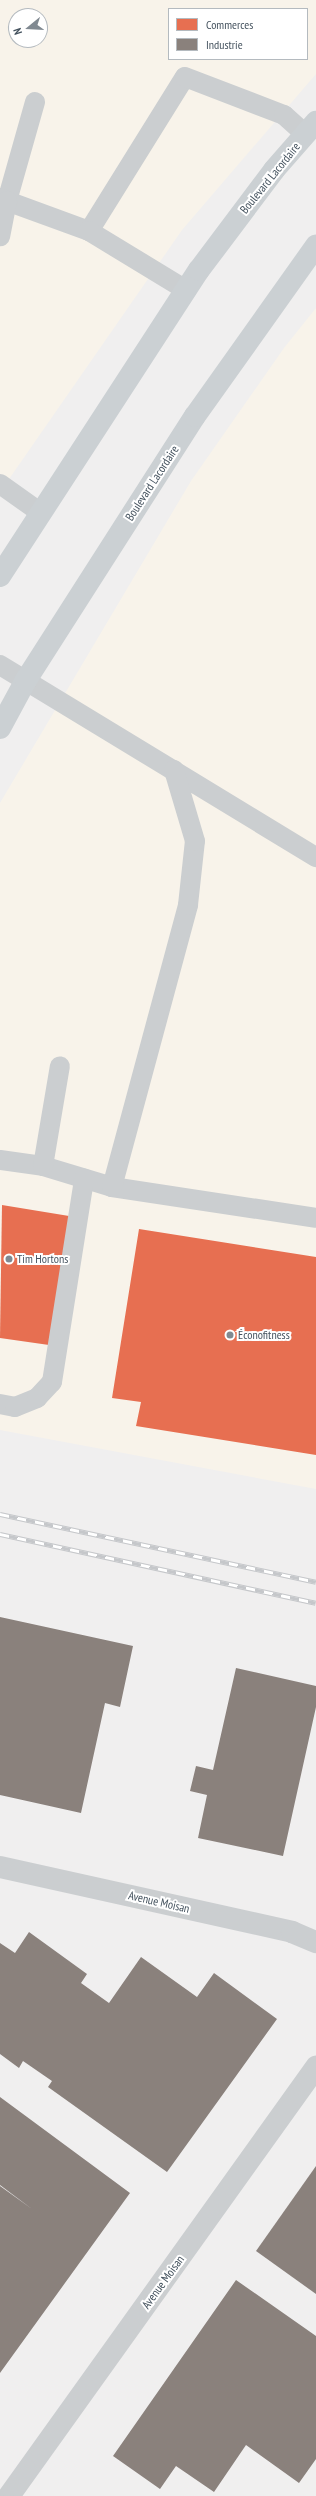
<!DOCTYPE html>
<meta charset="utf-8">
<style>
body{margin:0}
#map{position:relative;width:316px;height:2496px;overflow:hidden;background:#f0efef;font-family:"PT Sans Narrow",sans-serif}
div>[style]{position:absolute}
.commercial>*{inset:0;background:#f8f3ea}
.shops>*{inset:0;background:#e76f51}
.industry>*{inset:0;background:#8a817c}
.service>*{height:20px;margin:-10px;padding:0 10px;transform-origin:10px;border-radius:10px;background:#cbced0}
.minor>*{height:22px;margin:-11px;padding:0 11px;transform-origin:11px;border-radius:11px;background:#cbced0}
.secondary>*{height:22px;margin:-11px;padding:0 11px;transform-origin:11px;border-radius:11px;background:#cbd0d3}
.rail>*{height:4.5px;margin-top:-2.25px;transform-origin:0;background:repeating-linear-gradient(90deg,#fff 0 9px,#c5c7ca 0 18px);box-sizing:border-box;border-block:1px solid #c5c7ca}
.dots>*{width:11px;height:11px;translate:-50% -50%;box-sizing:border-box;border:2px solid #fff;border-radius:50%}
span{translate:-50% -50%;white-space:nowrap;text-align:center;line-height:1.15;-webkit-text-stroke:4px #fff;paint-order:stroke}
.street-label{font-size:12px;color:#44525e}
.poi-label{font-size:12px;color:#44525e}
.left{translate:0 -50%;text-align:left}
.legend{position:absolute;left:168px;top:8px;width:140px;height:52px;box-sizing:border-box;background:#fff;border:1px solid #b4babf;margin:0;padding:5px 7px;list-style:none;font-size:12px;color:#44525e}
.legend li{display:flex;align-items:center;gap:8px;height:20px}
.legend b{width:20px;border:1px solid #b4babf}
.north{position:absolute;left:8px;top:8px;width:40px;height:40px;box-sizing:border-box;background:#fff;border:1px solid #b4babf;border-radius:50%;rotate:252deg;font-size:11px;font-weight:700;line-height:16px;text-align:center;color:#44525e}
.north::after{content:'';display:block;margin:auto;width:14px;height:18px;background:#808991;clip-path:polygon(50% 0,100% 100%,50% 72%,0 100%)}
</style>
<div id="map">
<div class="commercial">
<div style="clip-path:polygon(evenodd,0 0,316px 0,316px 74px,182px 230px,0 492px,0 0,169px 9px,307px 9px,307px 59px,169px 59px,169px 9px,0 0,16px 16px,40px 16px,40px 40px,16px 40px,16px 16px)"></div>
<div style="clip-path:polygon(316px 308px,316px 1489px,0 1430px,0 803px,191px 481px,284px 348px)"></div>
</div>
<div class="shops">
<div style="clip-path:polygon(2px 1205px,69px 1216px,49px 1345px,0 1338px)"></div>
<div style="clip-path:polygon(139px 1229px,316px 1257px,316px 1455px,136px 1426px,141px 1402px,112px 1398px)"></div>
</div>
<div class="industry">
<div style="clip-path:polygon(0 1617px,133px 1646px,120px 1707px,105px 1703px,81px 1813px,0 1795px)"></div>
<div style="clip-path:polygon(236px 1668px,316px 1686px,316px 1707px,283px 1856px,198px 1838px,207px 1795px,190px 1791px,196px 1766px,213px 1770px)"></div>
<div style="clip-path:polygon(29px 1932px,87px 1974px,81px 1983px,109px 2003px,141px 1957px,197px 1997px,214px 1973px,277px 2019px,167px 2172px,48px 2087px,52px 2081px,23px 2061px,19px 2068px,0 2054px,0 1943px,15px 1953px)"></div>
<div style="clip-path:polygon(0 2097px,130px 2193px,0 2373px,0 2186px,32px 2209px,0 2185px)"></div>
<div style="clip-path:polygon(316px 2166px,316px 2294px,256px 2251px)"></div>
<div style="clip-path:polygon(236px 2280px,316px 2336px,316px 2459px,299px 2483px,246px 2445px,214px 2492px,176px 2466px,160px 2489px,113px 2456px)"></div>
</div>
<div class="service">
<div style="left:35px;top:102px;width:103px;rotate:105.8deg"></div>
<div style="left:7px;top:201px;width:87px;rotate:20.1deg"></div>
<div style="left:89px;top:231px;width:181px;rotate:-58.1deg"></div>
<div style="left:185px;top:77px;width:106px;rotate:21deg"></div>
<div style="left:284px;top:115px;width:28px;rotate:42deg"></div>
<div style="left:0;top:198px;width:8px;rotate:23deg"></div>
<div style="left:7px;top:201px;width:36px;rotate:101deg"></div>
<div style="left:89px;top:231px;width:114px;rotate:31.3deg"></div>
<div style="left:0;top:484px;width:50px;rotate:35.3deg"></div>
<div style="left:0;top:665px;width:370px;rotate:31.3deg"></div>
<div style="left:0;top:1160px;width:43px;rotate:7.9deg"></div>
<div style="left:43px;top:1166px;width:72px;rotate:16.9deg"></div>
<div style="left:112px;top:1187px;width:206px;rotate:8.6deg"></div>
<div style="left:43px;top:1166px;width:101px;rotate:-80.4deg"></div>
<div style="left:112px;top:1187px;width:292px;rotate:-74.9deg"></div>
<div style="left:188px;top:905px;width:64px;rotate:-83.8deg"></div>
<div style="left:195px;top:841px;width:74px;rotate:-106.5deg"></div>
<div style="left:0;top:1404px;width:15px;rotate:11deg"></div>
<div style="left:15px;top:1407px;width:24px;rotate:-22deg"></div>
<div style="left:37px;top:1398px;width:22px;rotate:-47deg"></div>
<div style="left:52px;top:1382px;width:206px;rotate:-81deg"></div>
</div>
<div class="minor">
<div style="left:0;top:1867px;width:299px;rotate:12.5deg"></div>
<div style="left:292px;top:1932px;width:26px;rotate:23deg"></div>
<div style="left:9px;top:2496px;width:528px;rotate:-54.41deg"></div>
</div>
<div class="secondary">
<div style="left:0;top:576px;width:365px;rotate:-57deg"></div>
<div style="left:199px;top:270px;width:125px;rotate:-53.1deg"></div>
<div style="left:274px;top:170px;width:64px;rotate:-48.8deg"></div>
<div style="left:0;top:728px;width:55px;rotate:-61.6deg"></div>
<div style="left:26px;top:680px;width:313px;rotate:-57.4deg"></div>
<div style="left:195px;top:416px;width:209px;rotate:-54.6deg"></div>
</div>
<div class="rail">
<div style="left:0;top:1514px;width:323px;rotate:12.1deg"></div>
<div style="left:0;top:1534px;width:323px;rotate:12.3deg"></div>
</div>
<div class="dots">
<div style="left:9px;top:1259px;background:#808991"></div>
<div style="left:230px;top:1335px;background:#808991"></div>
</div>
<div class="street-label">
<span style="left:270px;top:178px;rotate:-51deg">Boulevard Lacordaire</span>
<span style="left:152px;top:483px;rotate:-57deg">Boulevard Lacordaire</span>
<span style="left:159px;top:1902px;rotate:13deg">Avenue Moisan</span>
<span style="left:163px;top:2282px;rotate:-54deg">Avenue Moisan</span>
</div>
<div class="poi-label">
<span class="left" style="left:17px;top:1259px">Tim Hortons</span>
<span class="left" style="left:238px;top:1335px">Éconofitness</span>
</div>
<ul class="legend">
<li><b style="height:11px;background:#e76f51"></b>Commerces</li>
<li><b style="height:11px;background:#8a817c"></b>Industrie</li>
</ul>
<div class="north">N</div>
</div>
